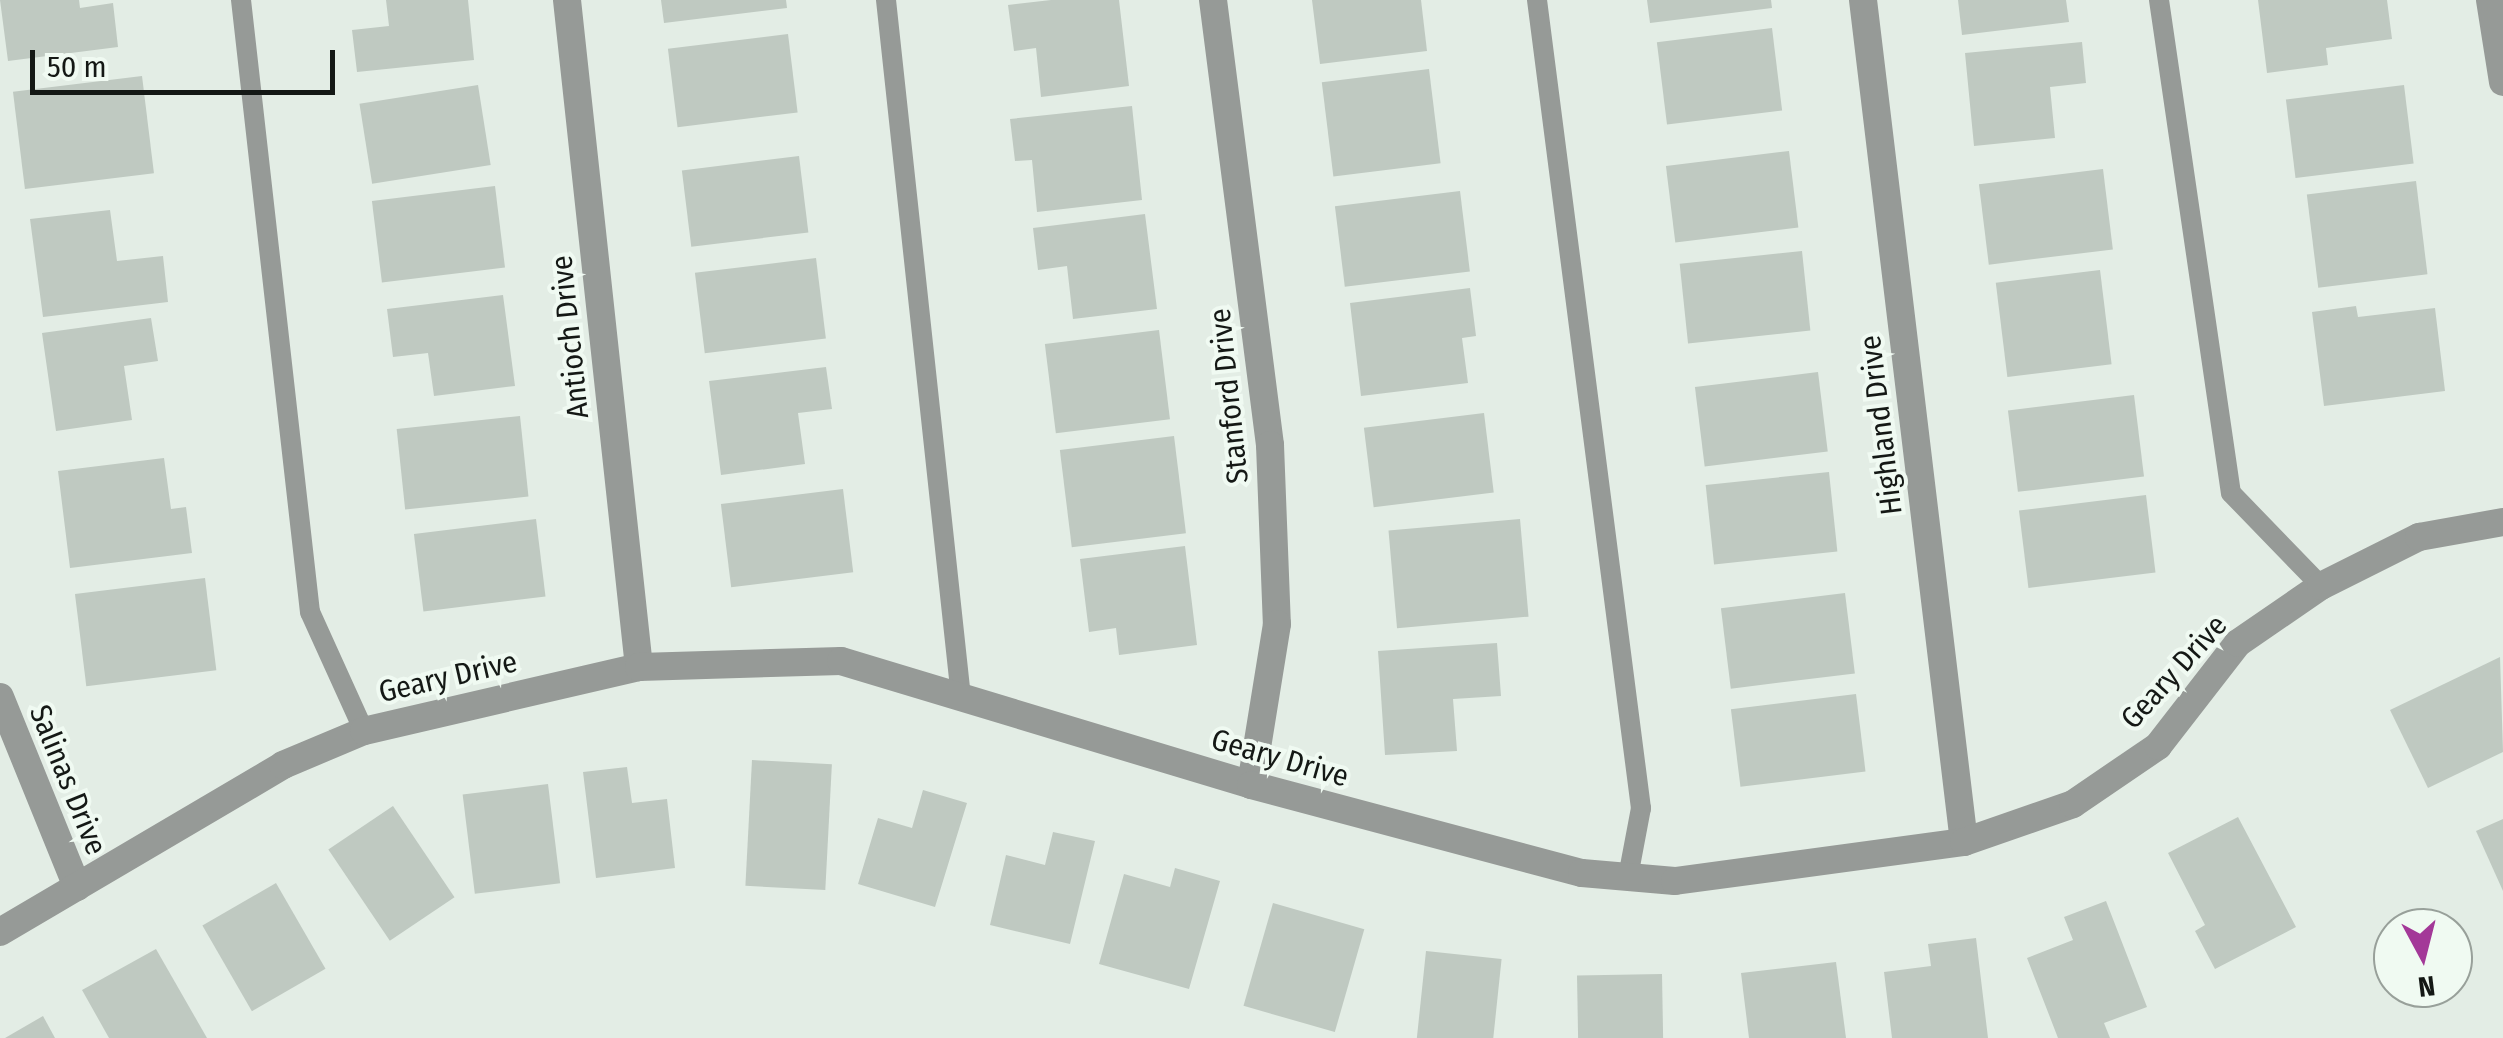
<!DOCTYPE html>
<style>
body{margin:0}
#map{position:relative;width:2503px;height:1038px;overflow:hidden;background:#e3ede5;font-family:"Fira Sans Condensed",sans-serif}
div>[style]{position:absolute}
.building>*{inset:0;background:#bfc9c1;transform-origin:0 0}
.service>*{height:20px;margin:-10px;padding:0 10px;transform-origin:10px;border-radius:10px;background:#969a97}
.minor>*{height:28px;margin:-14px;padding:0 14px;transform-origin:14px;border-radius:14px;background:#969a97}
span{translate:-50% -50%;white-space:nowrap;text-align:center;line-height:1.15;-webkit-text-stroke:8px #f0faf2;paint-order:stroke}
.street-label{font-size:30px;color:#141815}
.north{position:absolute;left:2373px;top:908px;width:100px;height:100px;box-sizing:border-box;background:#f0faf2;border:2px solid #98a09a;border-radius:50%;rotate:173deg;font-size:28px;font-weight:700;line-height:40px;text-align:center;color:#141815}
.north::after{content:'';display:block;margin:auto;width:35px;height:45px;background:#a33898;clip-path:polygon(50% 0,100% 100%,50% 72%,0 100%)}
.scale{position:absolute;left:30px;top:50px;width:305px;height:45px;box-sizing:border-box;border:5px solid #141815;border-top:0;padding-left:12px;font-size:30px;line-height:35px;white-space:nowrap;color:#141815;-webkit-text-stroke:8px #f0faf2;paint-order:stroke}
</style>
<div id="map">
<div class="building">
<div style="clip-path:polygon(0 0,79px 0,80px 8px,113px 3px,118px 47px,8px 61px)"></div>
<div style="clip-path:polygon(386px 0,468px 0,474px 60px,357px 72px,352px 30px,389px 26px)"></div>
<div style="clip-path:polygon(661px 0,786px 0,787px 8px,664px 23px)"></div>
<div style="clip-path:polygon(1051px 0,1119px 0,1129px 86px,1041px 97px,1036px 48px,1014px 51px,1008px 5px)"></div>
<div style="clip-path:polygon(1312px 0,1421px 0,1427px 51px,1320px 64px)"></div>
<div style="clip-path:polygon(1647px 0,1771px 0,1772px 8px,1650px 23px)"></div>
<div style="clip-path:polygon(1958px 0,2066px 0,2069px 22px,1962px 35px)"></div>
<div style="clip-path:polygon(2258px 0,2387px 0,2392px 39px,2326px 48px,2328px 65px,2267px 73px)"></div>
<div style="left:1772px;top:28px;width:83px;height:116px;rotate:83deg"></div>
<div style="left:788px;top:34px;width:79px;height:121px;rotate:83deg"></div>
<div style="clip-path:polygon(2082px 42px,2086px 83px,2050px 87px,2055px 138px,1974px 146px,1965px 53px)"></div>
<div style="left:1429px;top:69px;width:95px;height:108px;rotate:83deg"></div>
<div style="left:142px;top:76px;width:98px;height:130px;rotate:83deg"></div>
<div style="left:478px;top:85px;width:81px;height:120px;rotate:81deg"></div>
<div style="left:2404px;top:85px;width:79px;height:119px;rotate:83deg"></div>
<div style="clip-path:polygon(1132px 106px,1142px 200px,1037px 212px,1032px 160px,1015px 161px,1010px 119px)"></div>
<div style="left:1789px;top:151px;width:77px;height:124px;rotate:83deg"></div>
<div style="left:799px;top:156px;width:77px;height:118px;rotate:83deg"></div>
<div style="left:2103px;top:169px;width:81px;height:125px;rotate:83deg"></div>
<div style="left:2416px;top:181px;width:94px;height:110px;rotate:83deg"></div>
<div style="left:495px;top:186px;width:82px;height:124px;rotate:83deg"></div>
<div style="left:1460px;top:191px;width:81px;height:126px;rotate:83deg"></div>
<div style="clip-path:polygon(110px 210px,117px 261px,163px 256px,168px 302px,43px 317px,30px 219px)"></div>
<div style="clip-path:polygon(1145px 214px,1157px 309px,1073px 319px,1067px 266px,1038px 270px,1033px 228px)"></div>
<div style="left:1802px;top:251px;width:80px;height:123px;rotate:84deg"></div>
<div style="left:816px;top:258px;width:81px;height:122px;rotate:83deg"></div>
<div style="left:2100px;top:270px;width:95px;height:105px;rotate:83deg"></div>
<div style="clip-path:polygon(1470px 288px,1476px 336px,1462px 338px,1468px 383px,1361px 396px,1350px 303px)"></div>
<div style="clip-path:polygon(503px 295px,515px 386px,434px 396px,428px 353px,393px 357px,387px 309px)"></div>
<div style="clip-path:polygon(2356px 306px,2358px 317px,2435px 308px,2445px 391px,2324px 406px,2312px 312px)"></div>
<div style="clip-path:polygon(151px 318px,158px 361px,124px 366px,132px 420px,56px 431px,42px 333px)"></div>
<div style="left:1159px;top:330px;width:90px;height:115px;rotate:83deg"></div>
<div style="clip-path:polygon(826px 367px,832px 409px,798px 413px,805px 464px,721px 475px,709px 381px)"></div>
<div style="left:1818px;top:372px;width:80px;height:124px;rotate:83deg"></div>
<div style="left:2134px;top:395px;width:82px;height:127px;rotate:83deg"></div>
<div style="left:1484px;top:413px;width:80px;height:121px;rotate:83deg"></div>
<div style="left:520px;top:416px;width:81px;height:124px;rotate:84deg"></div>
<div style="left:1174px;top:436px;width:98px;height:115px;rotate:83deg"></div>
<div style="clip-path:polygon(164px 458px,171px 509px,186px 507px,192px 553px,70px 568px,58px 471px)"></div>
<div style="left:1829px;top:472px;width:80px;height:124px;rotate:84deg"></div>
<div style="left:843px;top:489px;width:84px;height:123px;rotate:83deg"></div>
<div style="left:2146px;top:495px;width:78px;height:128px;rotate:83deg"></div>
<div style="left:536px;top:519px;width:78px;height:123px;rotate:83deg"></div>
<div style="left:1520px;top:519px;width:98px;height:132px;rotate:85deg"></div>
<div style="clip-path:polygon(1185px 546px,1197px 645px,1119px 655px,1116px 628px,1089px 632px,1080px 559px)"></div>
<div style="left:205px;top:578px;width:93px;height:131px;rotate:83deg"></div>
<div style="left:1845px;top:593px;width:81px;height:125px;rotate:83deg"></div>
<div style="clip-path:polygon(1497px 643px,1501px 696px,1453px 699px,1457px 751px,1385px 755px,1378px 651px)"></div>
<div style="clip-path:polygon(2500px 657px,2503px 752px,2428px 788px,2390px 710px)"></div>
<div style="left:1856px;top:694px;width:78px;height:126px;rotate:83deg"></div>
<div style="left:752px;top:760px;width:80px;height:126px;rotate:3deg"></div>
<div style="clip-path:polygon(627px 767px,632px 803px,667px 799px,675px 868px,596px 878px,583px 772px)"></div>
<div style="left:548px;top:784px;width:100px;height:86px;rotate:83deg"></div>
<div style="clip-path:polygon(923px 790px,967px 803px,935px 907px,858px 884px,878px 818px,912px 828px)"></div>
<div style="left:393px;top:806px;width:110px;height:78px;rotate:56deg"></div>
<div style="clip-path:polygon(2238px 817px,2296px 927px,2215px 969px,2195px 931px,2205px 925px,2168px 853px)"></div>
<div style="clip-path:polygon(2503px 819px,2503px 891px,2476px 831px)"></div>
<div style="clip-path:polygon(1053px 832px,1095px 841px,1070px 944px,990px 925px,1006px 855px,1045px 865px)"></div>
<div style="clip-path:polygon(1175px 868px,1220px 881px,1189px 989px,1099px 964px,1124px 874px,1170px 887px)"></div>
<div style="left:276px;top:883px;width:99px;height:85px;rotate:60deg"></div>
<div style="clip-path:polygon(2106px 901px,2147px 1007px,2104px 1023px,2110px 1038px,2058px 1038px,2027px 958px,2073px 940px,2064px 917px)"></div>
<div style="left:1273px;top:903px;width:95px;height:107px;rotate:16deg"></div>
<div style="clip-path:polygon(1976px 938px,1988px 1038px,1892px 1038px,1884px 972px,1931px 966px,1928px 944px)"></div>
<div style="clip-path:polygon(156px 949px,207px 1038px,109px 1038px,82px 990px)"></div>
<div style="left:1426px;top:951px;width:76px;height:88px;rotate:6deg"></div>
<div style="clip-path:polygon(1836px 962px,1846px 1038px,1749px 1038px,1741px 973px)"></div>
<div style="left:1662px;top:974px;width:64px;height:85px;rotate:89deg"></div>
<div style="clip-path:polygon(43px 1016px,55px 1038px,5px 1038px)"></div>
</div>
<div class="service">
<div style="left:241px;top:0;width:616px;rotate:83.57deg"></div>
<div style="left:310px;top:612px;width:131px;rotate:65.6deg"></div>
<div style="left:886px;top:0;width:701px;rotate:83.86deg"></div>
<div style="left:1537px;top:0;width:815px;rotate:82.67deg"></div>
<div style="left:1641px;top:808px;width:70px;rotate:100.7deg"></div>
<div style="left:2159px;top:0;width:498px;rotate:81.7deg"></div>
<div style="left:2231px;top:493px;width:129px;rotate:45.9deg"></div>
</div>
<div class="minor">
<div style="left:567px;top:0;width:671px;rotate:83.84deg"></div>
<div style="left:1213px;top:0;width:449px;rotate:82.7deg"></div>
<div style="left:1270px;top:445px;width:179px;rotate:87.8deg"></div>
<div style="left:1277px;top:624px;width:163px;rotate:99.2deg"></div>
<div style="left:1863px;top:0;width:848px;rotate:83.16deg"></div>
<div style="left:2490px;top:0;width:83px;rotate:81deg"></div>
<div style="left:0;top:697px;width:205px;rotate:67.9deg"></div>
<div style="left:0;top:932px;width:329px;rotate:-30.5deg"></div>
<div style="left:283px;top:765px;width:88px;rotate:-22.8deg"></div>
<div style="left:364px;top:731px;width:282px;rotate:-13.1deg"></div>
<div style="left:639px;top:667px;width:202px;rotate:-1.7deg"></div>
<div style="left:841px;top:661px;width:428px;rotate:16.8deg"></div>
<div style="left:1251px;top:785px;width:342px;rotate:14.9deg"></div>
<div style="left:1582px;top:873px;width:93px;rotate:4.9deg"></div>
<div style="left:1675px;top:881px;width:292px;rotate:-7.7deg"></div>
<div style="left:1964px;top:842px;width:115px;rotate:-19.2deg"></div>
<div style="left:2073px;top:804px;width:103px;rotate:-34.3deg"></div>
<div style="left:2158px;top:746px;width:130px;rotate:-52.2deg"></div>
<div style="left:2238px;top:643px;width:101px;rotate:-34.5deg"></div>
<div style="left:2321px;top:586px;width:110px;rotate:-26.6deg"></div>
<div style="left:2419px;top:537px;width:85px;rotate:-10.1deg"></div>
</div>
<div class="street-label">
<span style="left:570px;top:337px;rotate:-96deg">Antioch Drive</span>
<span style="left:1229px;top:396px;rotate:-96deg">Stanford Drive</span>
<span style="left:1881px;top:425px;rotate:-97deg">Highland Drive</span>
<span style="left:2174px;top:672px;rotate:-48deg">Geary Drive</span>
<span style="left:448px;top:677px;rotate:-13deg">Geary Drive</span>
<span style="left:1280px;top:758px;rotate:16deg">Geary Drive</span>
<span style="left:68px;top:780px;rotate:68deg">Salinas Drive</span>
</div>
<div class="north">N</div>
<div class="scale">50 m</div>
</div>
